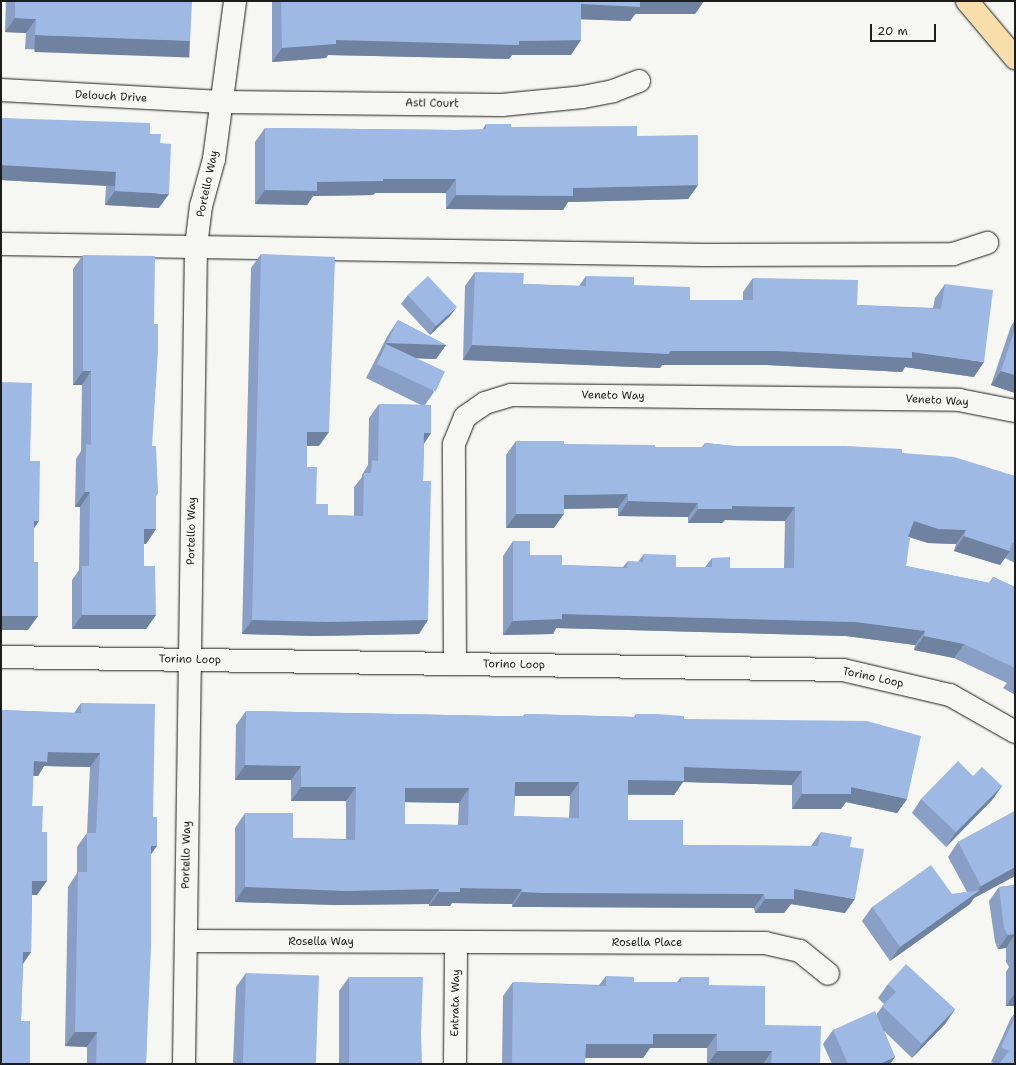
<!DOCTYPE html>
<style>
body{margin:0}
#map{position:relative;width:1016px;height:1065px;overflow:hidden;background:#f6f6f2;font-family:"Shantell Sans",sans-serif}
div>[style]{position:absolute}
.roads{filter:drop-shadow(0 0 1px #1c1c1c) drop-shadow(0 0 1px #1c1c1c)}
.minor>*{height:22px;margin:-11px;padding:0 11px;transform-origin:11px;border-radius:11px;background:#f6f6f2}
.highway>*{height:22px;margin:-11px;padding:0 11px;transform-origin:11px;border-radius:11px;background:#f8deab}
.wall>*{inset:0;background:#899fc5}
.shaded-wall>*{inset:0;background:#6f82a0;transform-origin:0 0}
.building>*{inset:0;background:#9fb9e5;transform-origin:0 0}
span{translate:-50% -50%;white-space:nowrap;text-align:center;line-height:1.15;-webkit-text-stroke:3px #f6f6f2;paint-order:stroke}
.street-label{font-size:11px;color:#1c1c1c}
.frame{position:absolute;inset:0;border:2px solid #1c1c1c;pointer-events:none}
.scale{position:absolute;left:870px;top:24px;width:66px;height:18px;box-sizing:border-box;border:2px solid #1c1c1c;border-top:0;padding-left:5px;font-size:12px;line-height:14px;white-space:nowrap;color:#1c1c1c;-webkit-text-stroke:3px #f6f6f2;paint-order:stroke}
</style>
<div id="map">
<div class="roads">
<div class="minor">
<div style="left:1px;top:90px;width:221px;rotate:3.1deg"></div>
<div style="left:222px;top:102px;width:280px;rotate:0.6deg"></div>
<div style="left:502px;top:105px;width:81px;rotate:-5.6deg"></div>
<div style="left:583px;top:97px;width:31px;rotate:-11deg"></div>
<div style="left:613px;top:91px;width:28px;rotate:-21deg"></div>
<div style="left:1px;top:244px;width:704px;rotate:0.9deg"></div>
<div style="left:705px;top:255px;width:248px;rotate:-0.2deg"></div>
<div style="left:953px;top:254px;width:36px;rotate:-18deg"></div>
<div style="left:1px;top:657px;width:842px;rotate:0.88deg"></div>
<div style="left:843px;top:670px;width:110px;rotate:13.2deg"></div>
<div style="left:950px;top:695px;width:75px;rotate:29.6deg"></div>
<div style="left:455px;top:664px;width:220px;rotate:-90.3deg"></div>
<div style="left:454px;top:444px;width:29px;rotate:-68deg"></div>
<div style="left:465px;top:417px;width:24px;rotate:-35deg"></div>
<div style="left:485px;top:403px;width:27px;rotate:-17deg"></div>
<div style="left:511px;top:395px;width:448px;rotate:0.6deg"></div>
<div style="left:959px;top:400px;width:57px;rotate:11.1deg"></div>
<div style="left:186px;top:941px;width:579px;rotate:0.2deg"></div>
<div style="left:765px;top:943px;width:36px;rotate:13deg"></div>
<div style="left:800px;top:951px;width:36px;rotate:39deg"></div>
<div style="left:184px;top:1064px;width:818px;rotate:-89.16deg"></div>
<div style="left:196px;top:246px;width:40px;rotate:-82.9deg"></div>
<div style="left:201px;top:206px;width:49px;rotate:-74.5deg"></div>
<div style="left:214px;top:159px;width:159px;rotate:-82.4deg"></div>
<div style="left:455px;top:1064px;width:122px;rotate:-89.5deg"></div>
</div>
<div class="highway">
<div style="left:967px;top:1px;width:75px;rotate:49.9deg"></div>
</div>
</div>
<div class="wall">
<div style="clip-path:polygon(6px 1px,192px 1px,180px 55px,25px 49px,26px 33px,5px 32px)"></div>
<div style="clip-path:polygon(272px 1px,704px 1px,695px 14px,635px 14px,630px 21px,581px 19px,571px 55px,512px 55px,509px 59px,328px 55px,326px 58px,272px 62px)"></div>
<div style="clip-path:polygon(1px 118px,150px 134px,159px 208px,105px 205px,106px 186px,1px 180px)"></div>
<div style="clip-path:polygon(486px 124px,511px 127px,637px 136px,698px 185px,688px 199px,568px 202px,563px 210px,446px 209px,446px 193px,375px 193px,373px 195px,313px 196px,307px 205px,255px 204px,255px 142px,265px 128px,456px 130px,482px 130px)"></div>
<div style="clip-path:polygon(261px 254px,319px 446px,307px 446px,307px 467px,316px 504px,328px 515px,354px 516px,354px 487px,362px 477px,362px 475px,368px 465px,369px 418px,379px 404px,421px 405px,366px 378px,388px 335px,398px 320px,446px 345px,436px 359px,416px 358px,434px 392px,425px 405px,431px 433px,424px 443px,419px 634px,316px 636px,242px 634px,251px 268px)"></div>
<div style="clip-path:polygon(83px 255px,152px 446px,158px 493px,156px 496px,156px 529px,146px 544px,144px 544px,144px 566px,156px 615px,146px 629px,72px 629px,72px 580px,79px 570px,80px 507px,75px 507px,76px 459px,81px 451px,82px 385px,73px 385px,73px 269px)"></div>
<div style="clip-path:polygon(475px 272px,523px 284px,579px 286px,586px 276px,634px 285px,690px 300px,743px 300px,743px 292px,753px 278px,857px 305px,933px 308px,935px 298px,945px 284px,974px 377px,905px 367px,902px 372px,767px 365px,662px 365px,660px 368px,463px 360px,465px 286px)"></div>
<div style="clip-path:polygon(408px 295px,450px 316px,430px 335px,401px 304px)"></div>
<div style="clip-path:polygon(1015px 320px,1015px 393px,991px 385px,1011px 326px)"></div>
<div style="clip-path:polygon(516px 441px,564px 444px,655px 447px,702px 447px,705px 443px,734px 446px,902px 453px,1015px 476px,1015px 563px,1005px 558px,1000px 565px,954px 551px,956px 544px,928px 543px,908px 537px,906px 566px,989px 583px,993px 577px,1015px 587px,1015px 695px,1003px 688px,1007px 683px,954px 658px,914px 650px,915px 645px,846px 636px,556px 628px,553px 634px,503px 635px,503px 556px,513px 541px,530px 555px,562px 565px,623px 567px,628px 561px,638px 562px,644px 554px,676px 567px,705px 567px,712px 558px,730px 568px,784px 568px,785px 521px,725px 520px,722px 523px,688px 523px,688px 517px,618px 516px,618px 508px,564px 509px,554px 528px,506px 528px,506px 455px)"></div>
<div style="clip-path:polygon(81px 703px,151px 853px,146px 1064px,87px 1064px,87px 1047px,65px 1046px,68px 887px,77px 873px,77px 847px,87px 833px,90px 767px,44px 766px,38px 776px,33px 776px,32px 806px,37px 895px,32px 895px,31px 952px,23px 964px,21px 1021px,1px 1064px,1px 710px,74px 713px)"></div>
<div style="clip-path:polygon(evenodd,246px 711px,497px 716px,523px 716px,525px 714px,634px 717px,636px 714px,684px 719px,907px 799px,897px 813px,846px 802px,841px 809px,792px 809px,792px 785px,683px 782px,674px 795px,628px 795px,628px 820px,683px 845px,811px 846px,821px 832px,850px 847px,845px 913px,791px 904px,784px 913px,755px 913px,754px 908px,535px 907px,512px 907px,512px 904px,452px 903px,450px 906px,429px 906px,429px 904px,337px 905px,235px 902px,235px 828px,245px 813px,293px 838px,346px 839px,346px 801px,291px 801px,291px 780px,235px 780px,236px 725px,246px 711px,515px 796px,570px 796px,569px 818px,514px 816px,515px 796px,246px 711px,405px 802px,459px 803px,458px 825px,405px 824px,405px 802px)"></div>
<div style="clip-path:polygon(973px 776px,1002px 786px,992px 800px,946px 847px,912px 813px,921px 799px)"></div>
<div style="clip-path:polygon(1015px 811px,1015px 876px,974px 898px,970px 904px,890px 961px,862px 921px,872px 907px,967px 892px,948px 857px,958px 842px)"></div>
<div style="clip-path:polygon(1015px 885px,1015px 1006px,1006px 1006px,1006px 972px,1009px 967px,1006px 962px,1006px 948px,998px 949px,995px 942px,989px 901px,999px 887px)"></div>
<div style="clip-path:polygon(246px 973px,316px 1064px,233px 1064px,236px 987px)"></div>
<div style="clip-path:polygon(606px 976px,634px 982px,677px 982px,681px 977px,709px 985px,820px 1064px,707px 1064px,707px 1048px,650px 1048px,643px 1058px,585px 1058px,585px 1064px,502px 1064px,503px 996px,513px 982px,599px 985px)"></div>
<div style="clip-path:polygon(349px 977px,422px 1064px,339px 1064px,339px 991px)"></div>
<div style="clip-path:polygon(888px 984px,955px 1009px,945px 1024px,912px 1058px,884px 1031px,895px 1057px,890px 1064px,832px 1064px,823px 1044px,833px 1030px,876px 1015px,884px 1004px,878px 998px)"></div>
<div style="clip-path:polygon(1015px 1013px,1015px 1064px,996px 1064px,991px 1062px,1011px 1018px)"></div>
</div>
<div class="shaded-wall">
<div style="clip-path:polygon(639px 1px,704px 1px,695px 14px,635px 14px,630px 21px,571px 19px,581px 4px)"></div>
<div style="clip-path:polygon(15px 18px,36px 19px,26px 33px,5px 32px)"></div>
<div style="left:35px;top:35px;width:155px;height:17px;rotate:2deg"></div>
<div style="clip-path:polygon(336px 40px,519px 41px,581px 40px,571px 55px,512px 55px,509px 59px,328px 55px,326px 58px,272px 62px,282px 48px)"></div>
<div style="left:1px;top:165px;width:115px;height:15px;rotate:3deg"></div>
<div style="clip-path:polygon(383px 179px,456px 179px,446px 193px,375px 193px,373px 195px,313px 196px,307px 205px,255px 204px,265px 190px,317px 182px)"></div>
<div style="clip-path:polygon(698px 185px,688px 199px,568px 202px,563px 210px,446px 209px,456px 195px,573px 188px)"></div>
<div style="clip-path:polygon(115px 191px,169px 194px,159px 208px,105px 205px)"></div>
<div style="clip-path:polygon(457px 307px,450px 316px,430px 335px,436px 325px)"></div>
<div style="clip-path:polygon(387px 343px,446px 345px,436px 359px,379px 357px,386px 344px,377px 357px)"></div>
<div style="clip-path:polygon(472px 345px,670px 351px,777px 351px,912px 352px,984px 362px,974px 377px,905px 367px,902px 372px,767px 365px,662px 365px,660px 368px,463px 360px)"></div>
<div style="clip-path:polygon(83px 371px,91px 371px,82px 385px,73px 385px)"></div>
<div style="clip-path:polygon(1001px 371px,1015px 375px,1015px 393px,991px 385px)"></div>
<div style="clip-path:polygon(307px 432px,329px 432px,319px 446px,298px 446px)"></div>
<div style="clip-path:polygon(424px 433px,431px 433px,421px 448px)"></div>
<div style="clip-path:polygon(85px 492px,90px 492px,80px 507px,75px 507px)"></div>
<div style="clip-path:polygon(628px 494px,618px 508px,554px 509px,564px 495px)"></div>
<div style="clip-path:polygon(628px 501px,698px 503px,688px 517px,618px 516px)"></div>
<div style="clip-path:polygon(732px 506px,795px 507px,785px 521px,725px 520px,722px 523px,688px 523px,698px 509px)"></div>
<div style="clip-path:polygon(516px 514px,564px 514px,554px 528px,506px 528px)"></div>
<div style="clip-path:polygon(34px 521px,39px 521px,29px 536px)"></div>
<div style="clip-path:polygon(914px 521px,966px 530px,956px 544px,928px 543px,904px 535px)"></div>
<div style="clip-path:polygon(144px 529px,156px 529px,146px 544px,134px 543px)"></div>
<div style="clip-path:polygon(964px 536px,1010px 551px,1000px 565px,954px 551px)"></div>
<div style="clip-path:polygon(562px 614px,856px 622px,925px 631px,915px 645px,846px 636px,556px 628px,553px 634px,503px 635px,513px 621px)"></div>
<div style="clip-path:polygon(82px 615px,156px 615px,146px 629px,72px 629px)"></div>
<div style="clip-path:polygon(1px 616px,38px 616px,28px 630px,1px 630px)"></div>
<div style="clip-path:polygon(252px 620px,428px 620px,419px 634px,316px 636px,242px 634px)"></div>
<div style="clip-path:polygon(924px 636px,964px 644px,954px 658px,914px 650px)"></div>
<div style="clip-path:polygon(48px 752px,100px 753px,90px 767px,44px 766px,38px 776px,24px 775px,34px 761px)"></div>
<div style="clip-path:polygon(245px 765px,301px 766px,291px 780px,235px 780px)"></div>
<div style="clip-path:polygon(684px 767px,802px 771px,792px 785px,683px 782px,674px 795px,618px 794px,628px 780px)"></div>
<div style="clip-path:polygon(515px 782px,579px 782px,570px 796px,505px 796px)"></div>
<div style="clip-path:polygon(1002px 786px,992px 800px,946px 847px,956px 832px)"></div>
<div style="clip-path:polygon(301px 787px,356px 787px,346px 801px,291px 801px)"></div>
<div style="clip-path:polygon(851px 787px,907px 799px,897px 813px,846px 802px,841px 809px,792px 809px,802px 794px)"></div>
<div style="clip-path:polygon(405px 788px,469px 788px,459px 803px,395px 802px)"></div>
<div style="clip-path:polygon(151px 846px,157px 846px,147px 860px)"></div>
<div style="clip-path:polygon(1015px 867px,1015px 876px,974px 898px,970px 904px,890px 961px,900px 947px,977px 892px,981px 886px)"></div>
<div style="clip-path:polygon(32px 881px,47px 881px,37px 895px,22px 895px)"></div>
<div style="clip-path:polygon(245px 887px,439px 889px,429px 904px,337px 905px,235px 902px)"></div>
<div style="clip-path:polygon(460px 888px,522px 889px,512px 904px,452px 903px,450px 906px,429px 906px,439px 892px)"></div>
<div style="clip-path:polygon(794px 889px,855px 899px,845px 913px,791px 904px,784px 913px,755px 913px,765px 899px)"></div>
<div style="clip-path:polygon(522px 892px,764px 894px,754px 908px,535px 907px,512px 907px)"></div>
<div style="clip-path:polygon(1015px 934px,1006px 948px,998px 949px,1008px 935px)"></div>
<div style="clip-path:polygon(23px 952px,31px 952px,21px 966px)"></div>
<div style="clip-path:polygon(1015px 993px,1015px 1006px,1006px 1006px)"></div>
<div style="clip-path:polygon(955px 1009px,945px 1024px,912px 1058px,922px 1044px)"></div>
<div style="clip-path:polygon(75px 1032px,97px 1032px,87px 1047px,65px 1046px)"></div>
<div style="clip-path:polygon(653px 1034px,717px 1034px,707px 1048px,650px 1048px,643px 1058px,576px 1058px,586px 1044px)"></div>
<div style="clip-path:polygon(717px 1051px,772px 1051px,763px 1064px,708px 1064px)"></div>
<div style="clip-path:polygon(895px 1057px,890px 1064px,881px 1064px,882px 1063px)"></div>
</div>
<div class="building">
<div style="clip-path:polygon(15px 1px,192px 1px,190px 41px,35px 35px,36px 19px,15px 18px)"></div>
<div style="clip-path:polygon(281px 1px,640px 1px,640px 7px,581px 4px,581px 40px,519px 41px,519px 45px,336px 40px,336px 44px,282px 48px)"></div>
<div style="clip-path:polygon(1px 118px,150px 123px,150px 134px,161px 134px,160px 143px,171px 144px,169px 194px,115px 191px,116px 172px,1px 165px)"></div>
<div style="clip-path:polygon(486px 124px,511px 124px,511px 127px,637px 126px,637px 136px,698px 135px,698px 185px,573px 188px,573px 196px,456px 195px,456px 179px,383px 179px,383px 181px,317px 182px,317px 191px,265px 190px,265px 128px,456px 130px,486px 129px)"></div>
<div style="clip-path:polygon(261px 254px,335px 257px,329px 432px,307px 432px,307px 467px,317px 467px,316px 504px,328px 504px,328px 515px,363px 516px,364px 473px,371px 473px,372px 460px,378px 461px,379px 404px,431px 405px,431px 433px,424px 433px,423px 481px,431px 481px,428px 620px,326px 622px,252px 620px)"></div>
<div style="clip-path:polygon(83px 255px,155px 256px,154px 324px,158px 324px,158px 350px,152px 446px,156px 446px,158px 493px,156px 493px,156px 529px,144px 529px,144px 566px,155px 566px,156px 615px,82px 615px,82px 566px,89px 566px,90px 492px,85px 492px,86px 444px,91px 445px,91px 371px,83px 371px)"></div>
<div style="clip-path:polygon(475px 272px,524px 273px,523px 284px,586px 286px,586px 276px,634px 277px,634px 285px,690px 287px,690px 300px,753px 300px,753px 278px,858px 280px,857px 305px,941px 309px,945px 284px,993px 290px,984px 362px,912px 352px,912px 358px,777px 351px,670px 351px,669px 354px,472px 345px)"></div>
<div style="left:428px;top:276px;width:42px;height:28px;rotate:47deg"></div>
<div style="clip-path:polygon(398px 320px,446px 345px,387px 343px)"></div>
<div style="clip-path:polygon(1015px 329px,1015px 375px,1001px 371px)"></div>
<div style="left:386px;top:344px;width:65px;height:22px;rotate:25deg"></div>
<div style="clip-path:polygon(1px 382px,32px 383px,30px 461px,40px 461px,39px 521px,34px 521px,34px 562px,38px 562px,38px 616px,1px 616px)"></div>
<div style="clip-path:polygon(516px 441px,564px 441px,564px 444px,655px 445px,655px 447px,704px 447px,705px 443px,734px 446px,845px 446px,902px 449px,902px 453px,954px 457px,1015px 476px,1015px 544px,1012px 543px,1010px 551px,964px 536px,966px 530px,938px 529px,914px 521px,908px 537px,910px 538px,906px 566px,990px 583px,993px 577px,1015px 587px,1015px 668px,964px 644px,924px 636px,925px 631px,856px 622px,562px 614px,562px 619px,513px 621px,513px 541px,530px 541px,530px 555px,562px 555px,562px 565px,627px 568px,628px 561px,643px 562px,644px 554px,676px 555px,676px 567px,712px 567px,712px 558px,730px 557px,730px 568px,794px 568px,795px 507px,732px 506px,732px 509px,698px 509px,698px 503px,628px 501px,628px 494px,564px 495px,564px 514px,516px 514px)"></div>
<div style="clip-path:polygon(81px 703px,155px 704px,153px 817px,157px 817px,157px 846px,151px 846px,151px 947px,146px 1064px,96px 1064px,97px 1032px,75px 1032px,78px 872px,87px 872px,87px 833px,96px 833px,100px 753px,48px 752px,47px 762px,34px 761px,32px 806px,43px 806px,42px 832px,47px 832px,47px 881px,32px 881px,31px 952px,23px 952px,21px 1021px,30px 1021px,30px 1064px,1px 1064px,1px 710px,81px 713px)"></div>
<div style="clip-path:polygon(evenodd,246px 711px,497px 716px,525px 716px,525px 714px,636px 717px,636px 714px,656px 714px,684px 716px,684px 719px,867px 721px,921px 736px,907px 799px,851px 787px,851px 794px,802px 794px,802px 771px,684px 767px,684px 781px,628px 780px,628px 820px,683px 820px,683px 845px,818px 846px,821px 832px,852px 837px,850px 847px,864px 849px,855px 899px,794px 889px,794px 899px,765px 899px,764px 894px,544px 893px,522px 892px,522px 889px,460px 888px,460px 892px,439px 892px,439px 889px,346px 891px,245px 887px,245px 813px,293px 813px,293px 838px,355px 840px,356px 787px,301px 787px,301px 766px,245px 765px,246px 711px,515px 782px,579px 782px,579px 818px,514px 816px,515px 782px,246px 711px,405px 788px,469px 788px,468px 825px,405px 824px,405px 788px)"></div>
<div style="clip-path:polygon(958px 761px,973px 776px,982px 767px,1002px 786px,956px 832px,921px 799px)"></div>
<div style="clip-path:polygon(1015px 811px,1015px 867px,981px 886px,958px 842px)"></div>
<div style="clip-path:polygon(931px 865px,952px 894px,980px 890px,900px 947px,872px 907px)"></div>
<div style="clip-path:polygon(1015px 885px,1015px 934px,1008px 935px,1004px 928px,999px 887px)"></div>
<div style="clip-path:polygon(906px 964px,955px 1009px,922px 1044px,882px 1006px,896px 992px,888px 984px)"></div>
<div style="left:246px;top:973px;width:73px;height:91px;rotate:2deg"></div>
<div style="clip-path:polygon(606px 976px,634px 977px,634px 982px,681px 982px,681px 977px,709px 977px,709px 985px,765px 986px,765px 1025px,821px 1026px,820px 1064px,771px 1064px,772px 1051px,717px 1051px,717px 1034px,653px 1034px,653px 1044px,586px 1044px,585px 1064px,512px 1064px,513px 982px,606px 986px)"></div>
<div style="clip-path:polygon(349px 977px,423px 977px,421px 1033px,422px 1064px,349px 1064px)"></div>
<div style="clip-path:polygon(875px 1011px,895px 1057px,882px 1063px,883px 1064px,848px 1064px,833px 1030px)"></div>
<div style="clip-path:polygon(1015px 1017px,1015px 1064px,999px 1064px,1009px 1051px,1001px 1047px)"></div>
</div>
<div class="street-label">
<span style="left:111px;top:97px;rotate:3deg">Delouch Drive</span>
<span style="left:432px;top:104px;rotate:1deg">Asti Court</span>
<span style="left:208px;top:184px;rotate:-78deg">Portello Way</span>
<span style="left:613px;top:396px;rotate:1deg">Veneto Way</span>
<span style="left:937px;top:401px;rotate:3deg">Veneto Way</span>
<span style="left:192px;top:531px;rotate:-89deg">Portello Way</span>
<span style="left:190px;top:660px;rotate:1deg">Torino Loop</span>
<span style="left:514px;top:665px;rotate:1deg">Torino Loop</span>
<span style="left:873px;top:678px;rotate:12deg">Torino Loop</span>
<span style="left:187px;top:855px;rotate:-89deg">Portello Way</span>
<span style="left:321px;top:942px">Rosella Way</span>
<span style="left:647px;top:943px">Rosella Place</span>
<span style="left:456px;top:1003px;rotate:-89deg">Entrata Way</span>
</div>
<div class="frame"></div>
<div class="scale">20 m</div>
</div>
